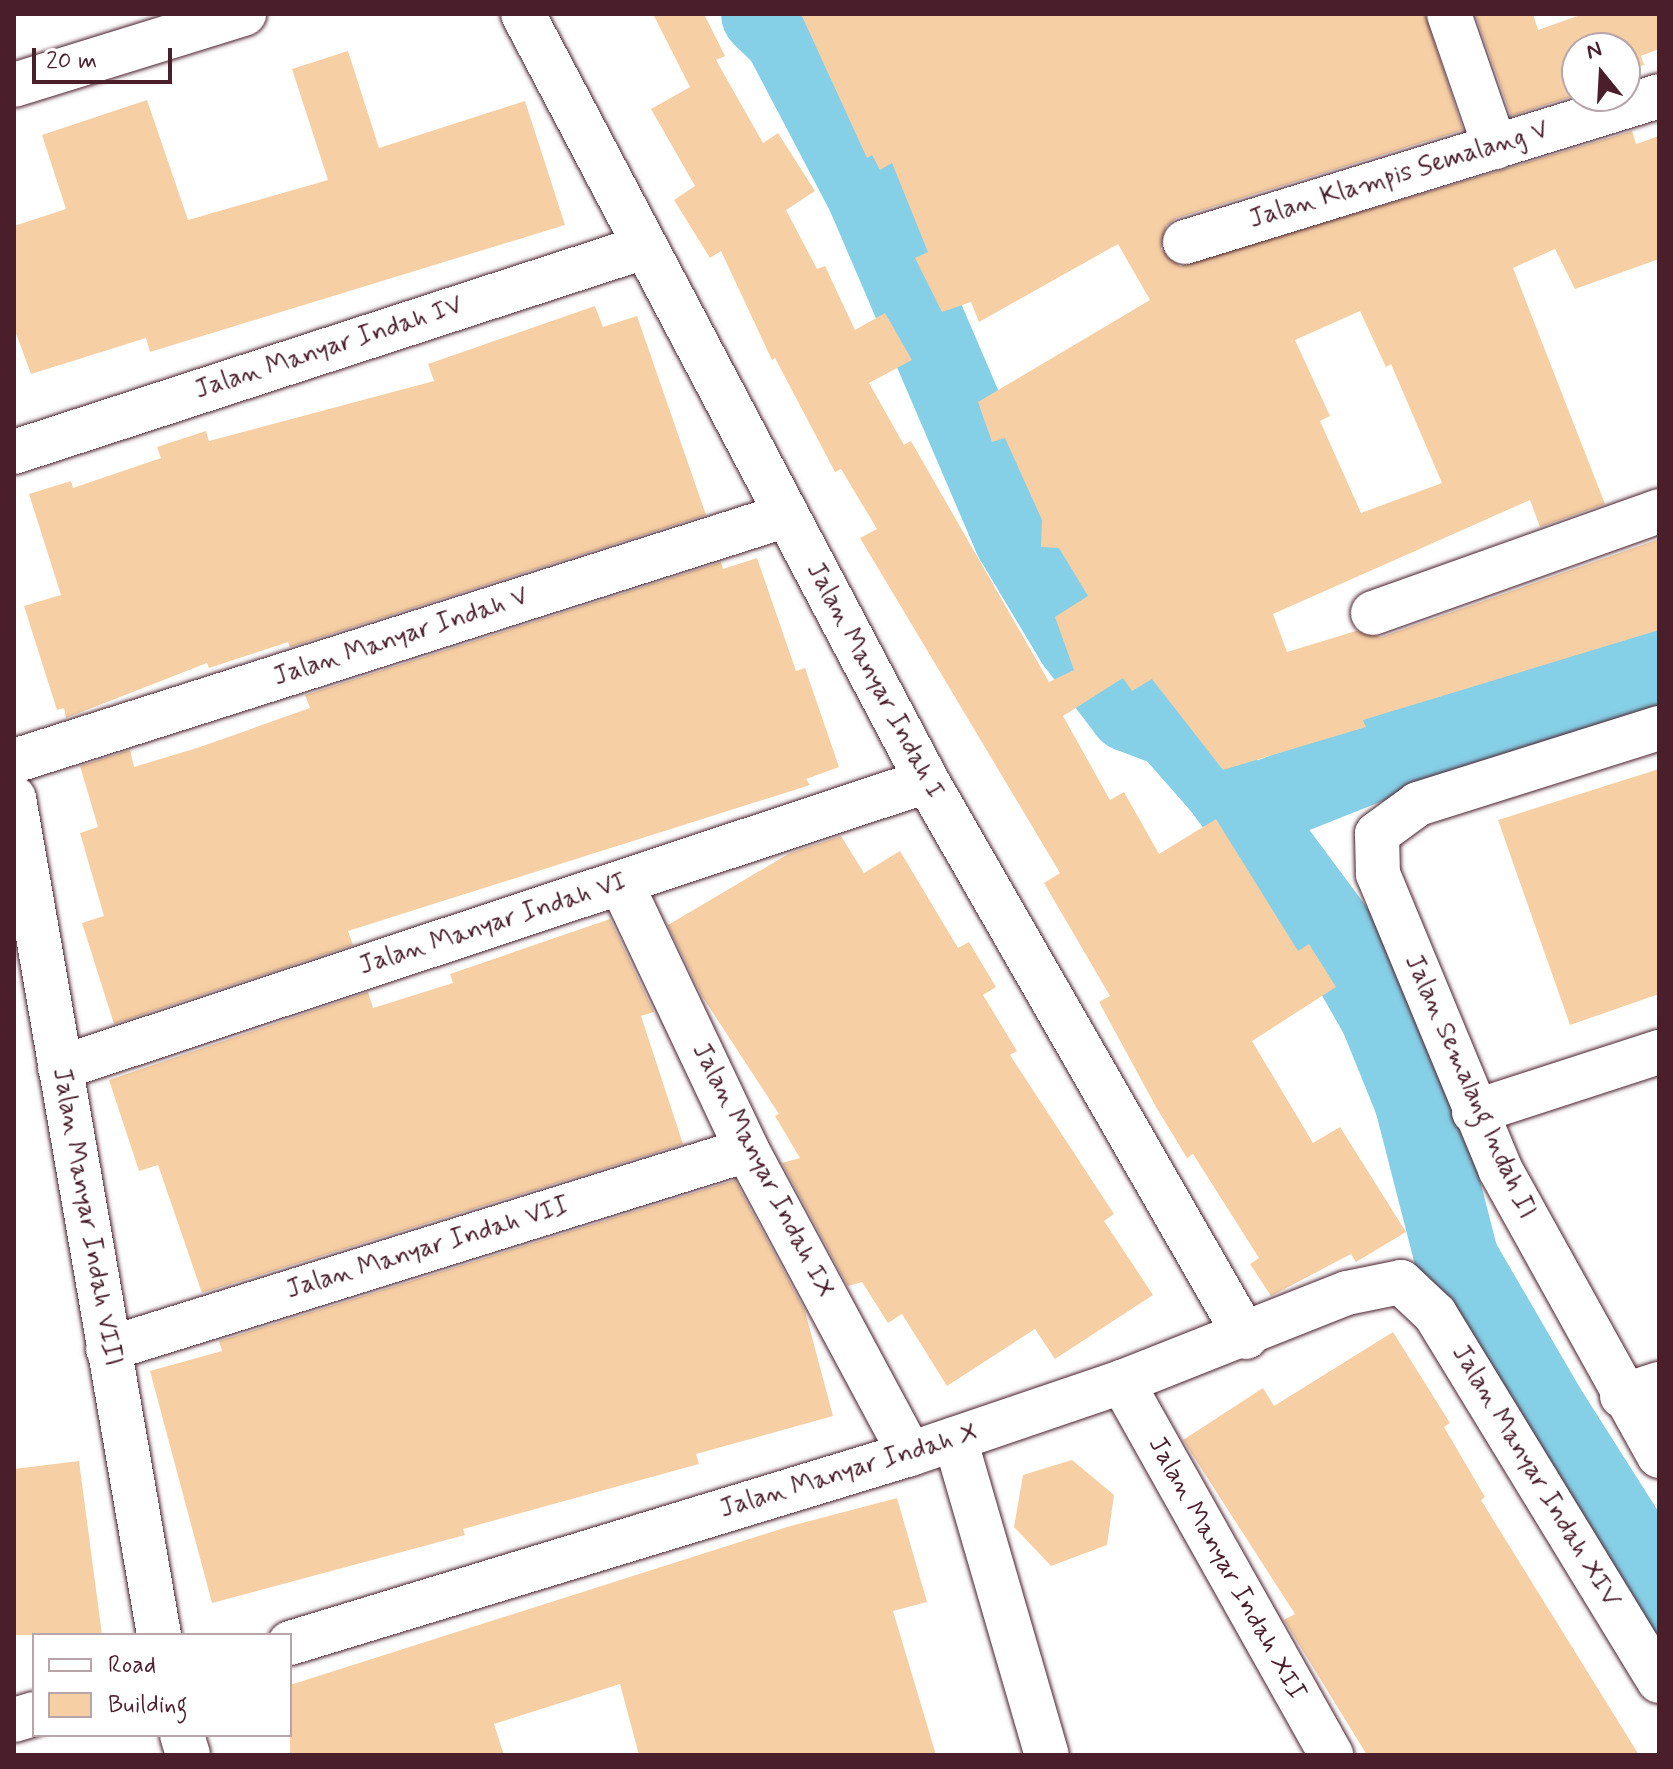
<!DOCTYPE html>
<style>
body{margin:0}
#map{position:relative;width:1673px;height:1769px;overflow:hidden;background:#fff;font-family:Mynerve,sans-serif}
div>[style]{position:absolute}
.river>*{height:84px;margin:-42px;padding:0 42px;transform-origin:42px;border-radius:42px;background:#86d0e7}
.building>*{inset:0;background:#f6cfa5}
.roads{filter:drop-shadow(0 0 2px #4a1f2b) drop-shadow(0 0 2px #4a1f2b)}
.minor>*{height:44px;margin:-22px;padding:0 22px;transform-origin:22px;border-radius:22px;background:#fff}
span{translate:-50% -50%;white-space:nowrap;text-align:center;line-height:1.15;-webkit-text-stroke:6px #fff;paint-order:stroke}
.street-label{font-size:26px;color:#4a1f2b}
.frame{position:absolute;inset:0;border:16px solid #4a1f2b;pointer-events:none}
.legend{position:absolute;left:32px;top:1633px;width:260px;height:104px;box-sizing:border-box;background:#fff;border:2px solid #b7a5aa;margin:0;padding:10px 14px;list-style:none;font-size:24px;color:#4a1f2b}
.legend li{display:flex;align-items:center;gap:16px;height:40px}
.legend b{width:40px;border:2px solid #b7a5aa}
.north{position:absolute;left:1561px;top:32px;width:80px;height:80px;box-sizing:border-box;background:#fff;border:2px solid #b7a5aa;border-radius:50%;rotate:342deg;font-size:22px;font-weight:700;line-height:32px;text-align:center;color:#4a1f2b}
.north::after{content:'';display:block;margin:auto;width:28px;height:36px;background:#4a1f2b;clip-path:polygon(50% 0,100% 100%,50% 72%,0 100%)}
.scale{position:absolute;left:32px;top:48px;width:140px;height:36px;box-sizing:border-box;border:4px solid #4a1f2b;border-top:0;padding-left:10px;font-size:24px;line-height:28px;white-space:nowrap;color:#4a1f2b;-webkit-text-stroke:6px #fff;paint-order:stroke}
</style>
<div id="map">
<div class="river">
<div style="left:763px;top:14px;width:30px;rotate:44deg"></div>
<div style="left:785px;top:35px;width:178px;rotate:62.3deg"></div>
<div style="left:868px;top:193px;width:375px;rotate:66.8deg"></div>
<div style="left:1016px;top:538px;width:119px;rotate:59.1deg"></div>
<div style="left:1077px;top:640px;width:88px;rotate:52.9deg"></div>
<div style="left:1130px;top:710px;width:45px;rotate:20.9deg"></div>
<div style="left:1172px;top:726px;width:77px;rotate:48.7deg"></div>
<div style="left:1223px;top:784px;width:193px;rotate:53.4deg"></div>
<div style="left:1338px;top:939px;width:86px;rotate:60.2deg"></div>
<div style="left:1381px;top:1014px;width:93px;rotate:67.9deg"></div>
<div style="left:1416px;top:1100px;width:165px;rotate:75.6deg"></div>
<div style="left:1457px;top:1260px;width:171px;rotate:59.8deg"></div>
<div style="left:1543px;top:1408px;width:217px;rotate:57.6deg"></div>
<div style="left:1244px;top:811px;width:186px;rotate:-21.7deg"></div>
<div style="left:1417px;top:742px;width:254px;rotate:-17.9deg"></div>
</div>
<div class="building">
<div style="clip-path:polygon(evenodd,653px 14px,704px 14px,725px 56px,716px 60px,763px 143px,778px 133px,815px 191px,786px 210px,817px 269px,825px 266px,855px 330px,885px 313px,912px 360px,869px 383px,904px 445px,911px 441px,1049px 682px,1074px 670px,1055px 617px,1088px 596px,1059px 548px,1041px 547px,1042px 520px,1005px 438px,992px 442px,978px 402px,1150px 300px,1118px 244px,979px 322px,971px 302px,942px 312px,915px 258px,928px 252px,892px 163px,880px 170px,872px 155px,867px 158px,801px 14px,1425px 14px,1463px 130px,1177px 218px,1166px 226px,1161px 249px,1180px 266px,1632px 131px,1636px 144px,1659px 136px,1659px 259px,1575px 289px,1555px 249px,1513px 268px,1605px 504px,1540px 527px,1530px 500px,1273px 614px,1287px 652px,1356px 631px,1381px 637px,1659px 539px,1659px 630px,1363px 720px,1366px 727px,1223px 770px,1152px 679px,1132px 691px,1123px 678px,1063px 716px,1110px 800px,1124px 792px,1159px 854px,1216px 819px,1298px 951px,1309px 944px,1336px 987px,1252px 1041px,1313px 1143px,1340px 1127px,1406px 1232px,1356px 1262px,1351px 1254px,1271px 1296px,1250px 1264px,1259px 1258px,1193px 1154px,1187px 1158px,1156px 1107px,1099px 1002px,1110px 996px,1044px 883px,1060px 873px,860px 538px,877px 529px,841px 469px,835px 472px,775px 358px,772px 360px,721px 251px,710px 258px,674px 200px,695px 186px,651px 109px,690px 87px,653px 14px,1360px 311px,1386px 367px,1391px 364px,1442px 483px,1361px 513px,1320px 421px,1330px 416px,1295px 340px,1360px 311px)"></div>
<div style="clip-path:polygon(1475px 14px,1533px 14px,1538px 30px,1583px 14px,1659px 14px,1659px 49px,1641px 56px,1644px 65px,1625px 71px,1625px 48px,1577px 48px,1577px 95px,1511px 116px)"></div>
<div style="clip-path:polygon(348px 51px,379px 148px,525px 101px,565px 225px,150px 352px,146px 338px,31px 374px,14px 328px,14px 226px,66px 209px,42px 135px,147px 100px,188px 220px,328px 180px,292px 69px)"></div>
<div style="clip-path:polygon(595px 306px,603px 327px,637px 316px,706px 515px,290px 647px,288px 642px,209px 668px,207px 663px,66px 718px,64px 708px,57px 710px,24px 606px,61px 595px,29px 494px,71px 481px,73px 488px,161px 458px,157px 447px,206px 431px,209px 441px,434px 381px,428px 364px)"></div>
<div style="clip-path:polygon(757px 558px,796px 671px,805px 668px,839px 767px,806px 779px,810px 785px,348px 931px,353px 945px,114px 1024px,82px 923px,104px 916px,80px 833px,98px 827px,80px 766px,130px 750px,134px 767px,200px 747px,310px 708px,305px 695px,721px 562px,723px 569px)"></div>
<div style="clip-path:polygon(1659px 769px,1659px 994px,1570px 1025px,1498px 820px)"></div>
<div style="clip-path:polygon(841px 836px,864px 873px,900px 851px,958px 948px,969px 942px,996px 987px,983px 995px,1017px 1051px,1010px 1055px,1114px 1214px,1104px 1221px,1153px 1295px,1055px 1359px,1035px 1329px,947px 1386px,902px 1314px,888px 1323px,862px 1282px,848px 1286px,782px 1163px,800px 1158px,775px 1116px,779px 1114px,702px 996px,668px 925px,790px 853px)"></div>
<div style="clip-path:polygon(610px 919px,654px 1012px,641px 1016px,683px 1144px,202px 1293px,158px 1165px,139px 1171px,109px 1080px,368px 992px,373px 1008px,453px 983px,450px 974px)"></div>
<div style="clip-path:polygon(735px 1180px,805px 1311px,833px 1416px,696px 1454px,699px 1464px,463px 1529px,465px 1535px,212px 1603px,150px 1371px,222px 1351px,219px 1341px)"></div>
<div style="clip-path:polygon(1393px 1332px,1450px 1423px,1444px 1427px,1485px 1497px,1481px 1500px,1639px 1755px,1367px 1755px,1284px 1620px,1295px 1614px,1183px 1440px,1263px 1388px,1274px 1406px)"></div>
<div style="clip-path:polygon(1072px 1460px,1114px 1495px,1107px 1545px,1051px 1566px,1014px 1527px,1023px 1475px)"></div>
<div style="clip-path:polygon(79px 1461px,102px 1635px,14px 1635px,14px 1469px)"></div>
<div style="clip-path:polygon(897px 1498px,927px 1602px,893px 1611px,936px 1755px,639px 1755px,620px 1684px,494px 1724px,504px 1755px,290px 1755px,290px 1685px,787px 1527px)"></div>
</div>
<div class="roads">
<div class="minor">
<div style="left:523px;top:14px;width:867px;rotate:62.22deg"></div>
<div style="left:927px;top:781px;width:641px;rotate:60.16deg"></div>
<div style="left:1449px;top:14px;width:141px;rotate:70.9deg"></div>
<div style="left:14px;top:85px;width:241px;rotate:-17.2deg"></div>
<div style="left:1185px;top:242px;width:496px;rotate:-17.1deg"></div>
<div style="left:14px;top:452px;width:663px;rotate:-18.02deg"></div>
<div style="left:1373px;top:613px;width:304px;rotate:-19.6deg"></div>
<div style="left:1659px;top:728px;width:253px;rotate:162.5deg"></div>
<div style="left:1418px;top:804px;width:51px;rotate:143.8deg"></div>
<div style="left:1377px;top:834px;width:40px;rotate:88.6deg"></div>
<div style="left:1378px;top:874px;width:319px;rotate:67.5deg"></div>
<div style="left:1500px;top:1169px;width:328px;rotate:61deg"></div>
<div style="left:14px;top:761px;width:811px;rotate:-17.65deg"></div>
<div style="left:14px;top:798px;width:849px;rotate:80.17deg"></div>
<div style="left:621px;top:883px;width:295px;rotate:64.7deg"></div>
<div style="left:747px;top:1150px;width:345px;rotate:61.8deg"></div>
<div style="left:60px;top:1068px;width:913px;rotate:-18.32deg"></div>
<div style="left:1474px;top:1112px;width:194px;rotate:-18deg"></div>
<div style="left:108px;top:1349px;width:669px;rotate:-17.3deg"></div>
<div style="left:1122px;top:1382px;width:428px;rotate:60.7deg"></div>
<div style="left:1622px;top:1396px;width:39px;rotate:-18deg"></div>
<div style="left:955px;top:1439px;width:329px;rotate:73.8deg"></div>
<div style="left:290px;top:1643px;width:648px;rotate:-16.95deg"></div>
<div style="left:910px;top:1454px;width:224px;rotate:-18.8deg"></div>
<div style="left:1122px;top:1382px;width:242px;rotate:-21.6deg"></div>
<div style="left:1347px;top:1293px;width:55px;rotate:-11.5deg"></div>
<div style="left:1401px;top:1282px;width:47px;rotate:43.3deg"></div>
<div style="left:1435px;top:1314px;width:430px;rotate:58.6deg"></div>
<div style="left:14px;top:1720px;width:21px;rotate:-17deg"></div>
<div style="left:182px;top:1735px;width:21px;rotate:73deg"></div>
</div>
</div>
<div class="street-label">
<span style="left:1399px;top:176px;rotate:-17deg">Jalan Klampis Semalang V</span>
<span style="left:329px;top:349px;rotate:-18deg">Jalan Manyar Indah IV</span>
<span style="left:401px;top:638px;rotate:-18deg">Jalan Manyar Indah V</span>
<span style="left:874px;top:681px;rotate:62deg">Jalan Manyar Indah I</span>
<span style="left:493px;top:925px;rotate:-18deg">Jalan Manyar Indah VI</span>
<span style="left:1469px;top:1087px;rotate:66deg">Jalan Semalang Indah II</span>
<span style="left:762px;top:1171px;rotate:63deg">Jalan Manyar Indah IX</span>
<span style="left:86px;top:1217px;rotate:80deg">Jalan Manyar Indah VIII</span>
<span style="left:428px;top:1249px;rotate:-17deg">Jalan Manyar Indah VII</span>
<span style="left:849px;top:1472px;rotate:-17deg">Jalan Manyar Indah X</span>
<span style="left:1535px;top:1477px;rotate:59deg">Jalan Manyar Indah XIV</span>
<span style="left:1226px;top:1569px;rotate:61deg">Jalan Manyar Indah XII</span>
</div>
<div class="frame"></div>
<ul class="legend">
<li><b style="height:10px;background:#fff"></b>Road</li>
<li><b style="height:22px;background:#f6cfa5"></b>Building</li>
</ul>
<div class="north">N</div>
<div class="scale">20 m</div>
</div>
